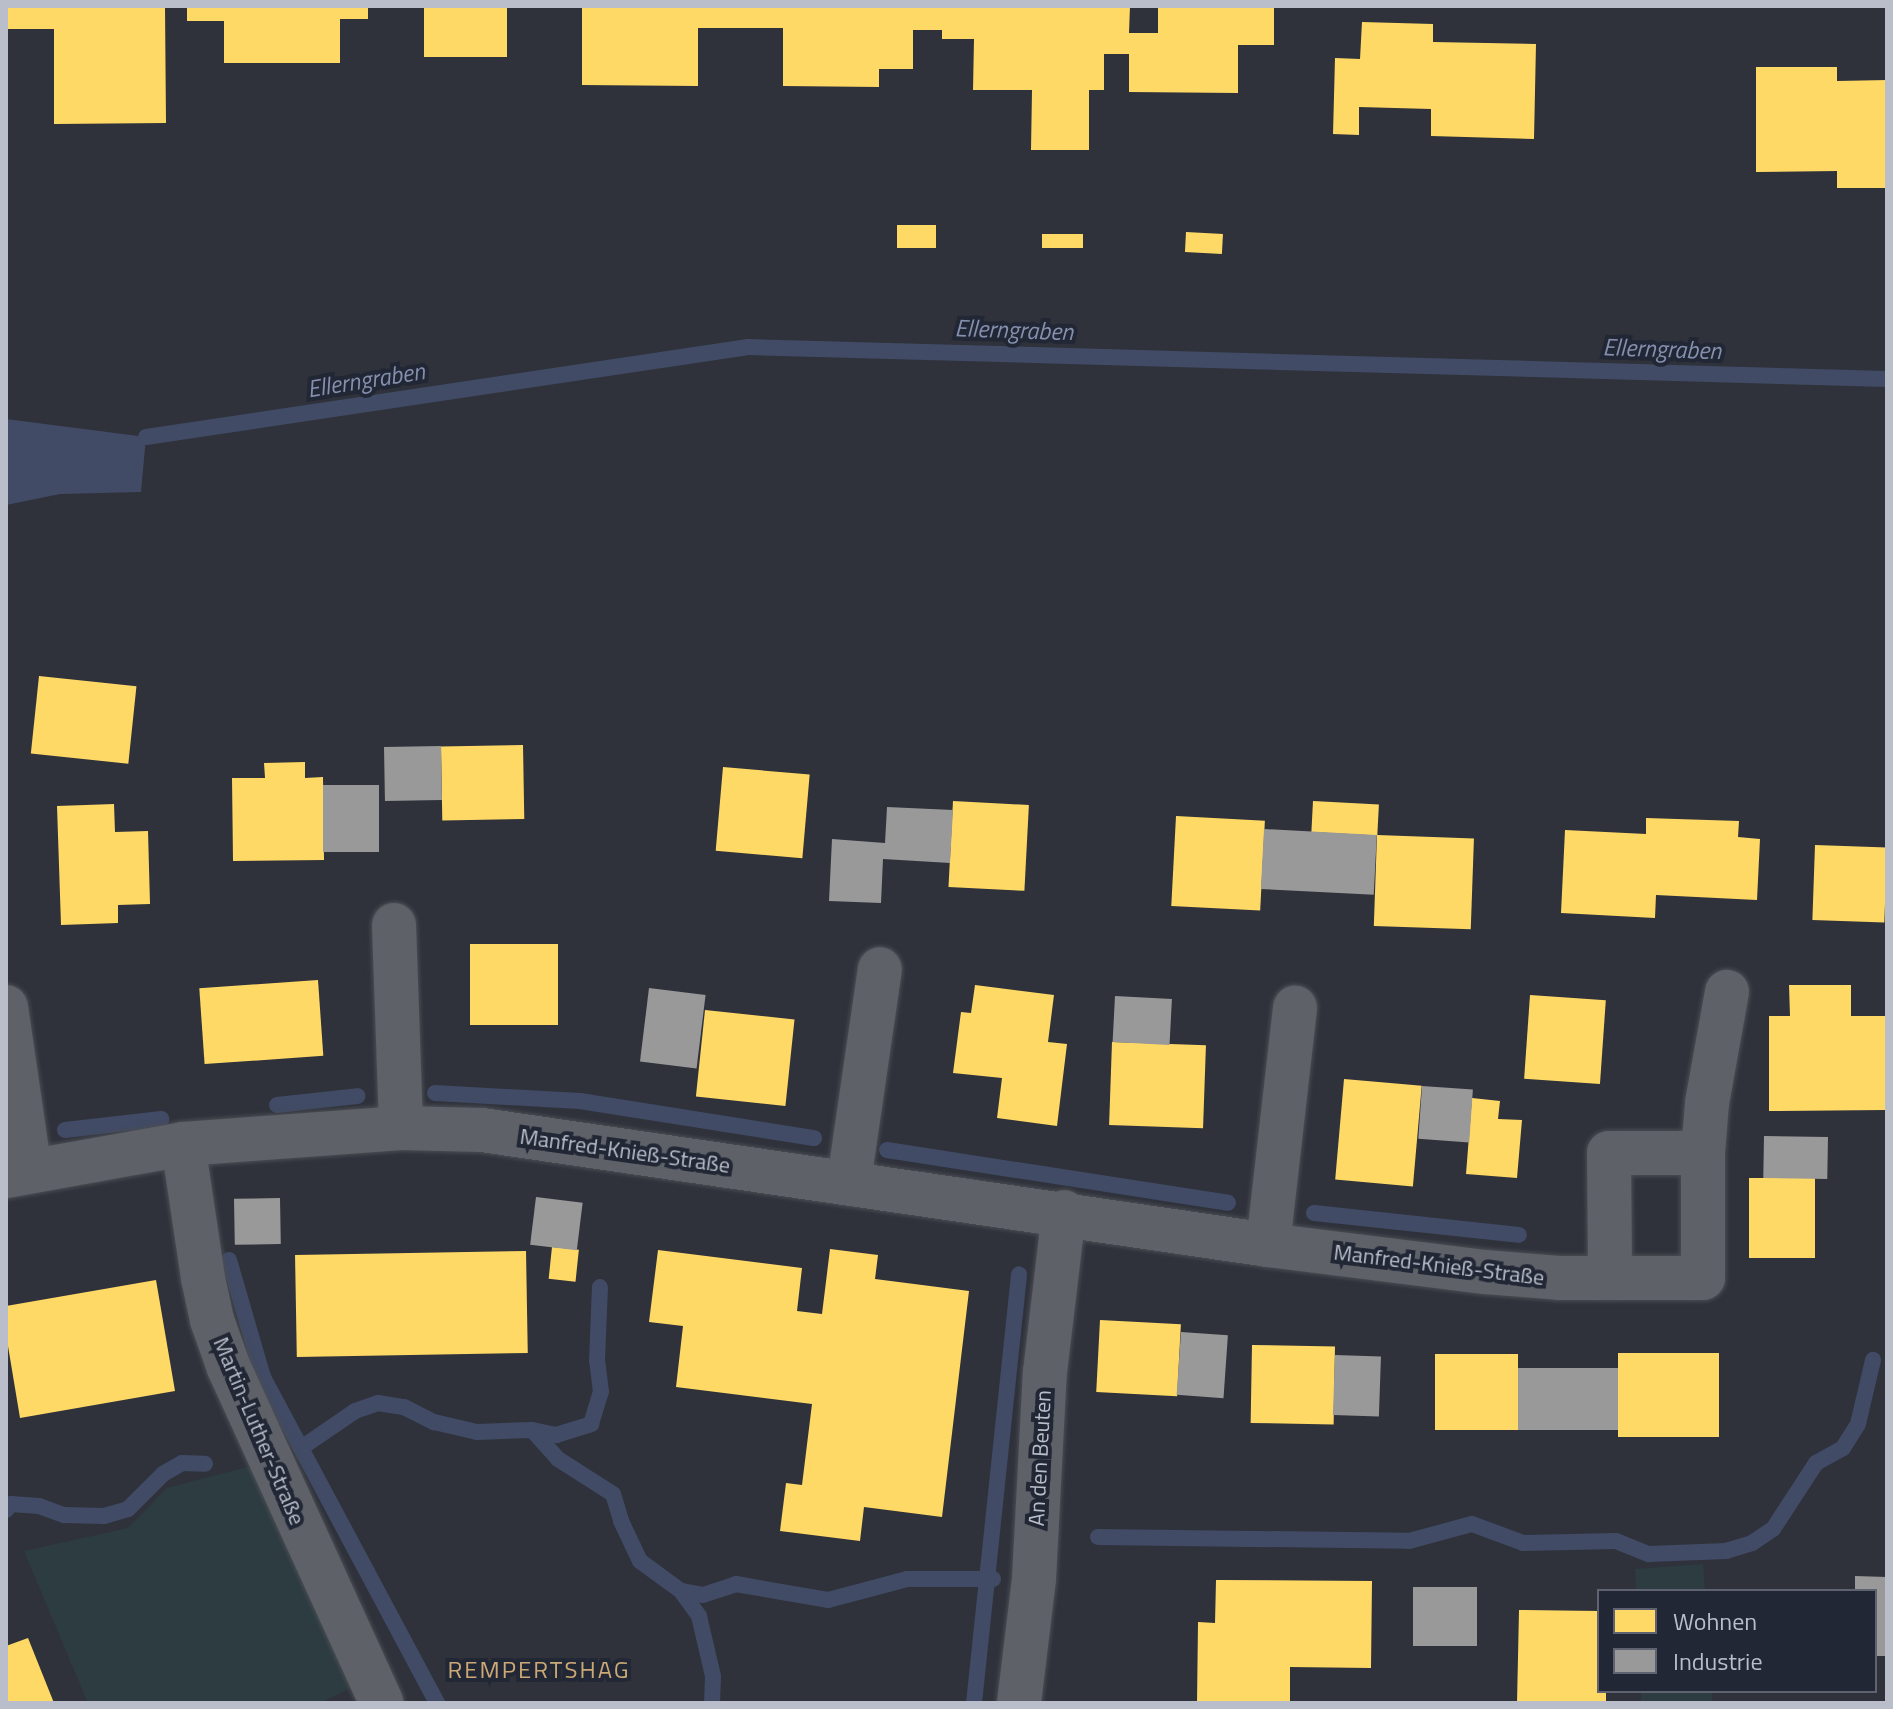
<!DOCTYPE html>
<meta charset="utf-8">
<style>
body{margin:0}
#map{position:relative;width:1893px;height:1709px;overflow:hidden;background:#2f323b;font-family:"Titillium Web",sans-serif}
div>[style]{position:absolute}
.green>*{inset:0;background:#2c3c41;transform-origin:0 0}
.water>*{inset:0;background:#414b65}
.homes>*{inset:0;background:#ffd966;transform-origin:0 0}
.industry>*{inset:0;background:#999;transform-origin:0 0}
.stream>*{height:16px;margin:-8px;padding:0 8px;transform-origin:8px;border-radius:8px;background:#414b65}
.roads{filter:drop-shadow(0 0 2px #4a4d53) drop-shadow(0 0 2px #4a4d53)}
.minor>*{height:44px;margin:-22px;padding:0 22px;transform-origin:22px;border-radius:22px;background:#5e6168}
span{translate:-50% -50%;white-space:nowrap;text-align:center;line-height:1.15;-webkit-text-stroke:8px #222735;paint-order:stroke}
.street-label{font-size:22px;color:#babeca}
.water-label{font-size:24px;color:#8590ae;font-style:italic}
.neighbourhood-label{font-size:24px;color:#cca874;letter-spacing:2px}
.frame{position:absolute;inset:0;border:8px solid #babeca;pointer-events:none}
.legend{position:absolute;left:1597px;top:1589px;width:280px;height:104px;box-sizing:border-box;background:#222735;border:2px solid #5f6371;margin:0;padding:10px 14px;list-style:none;font-size:24px;color:#babeca}
.legend li{display:flex;align-items:center;gap:16px;height:40px}
.legend b{width:40px;border:2px solid #5f6371}
</style>
<div id="map">
<div class="green">
<div style="clip-path:polygon(267px 1462px,367px 1680px,320px 1703px,88px 1703px,24px 1551px,128px 1528px,167px 1488px)"></div>
<div style="clip-path:polygon(1703px 1564px,1705px 1591px,1636px 1591px,1635px 1569px)"></div>
<div style="left:1641px;top:1691px;width:71px;height:12px"></div>
</div>
<div class="water">
<div style="clip-path:polygon(6px 419px,146px 437px,141px 492px,60px 494px,6px 505px)"></div>
</div>
<div class="homes">
<div style="clip-path:polygon(6px 6px,165px 6px,166px 123px,54px 124px,54px 29px,6px 29px)"></div>
<div style="clip-path:polygon(187px 6px,368px 6px,368px 19px,340px 19px,340px 63px,224px 63px,224px 21px,187px 21px)"></div>
<div style="left:424px;top:6px;width:83px;height:51px"></div>
<div style="clip-path:polygon(582px 6px,1130px 6px,1129px 33px,1158px 33px,1158px 6px,1274px 6px,1274px 45px,1238px 45px,1238px 93px,1129px 92px,1129px 54px,1104px 54px,1104px 90px,1089px 90px,1089px 150px,1031px 150px,1032px 90px,973px 90px,974px 39px,942px 39px,942px 30px,913px 30px,913px 69px,879px 69px,879px 87px,783px 86px,783px 28px,698px 28px,698px 86px,582px 85px)"></div>
<div style="clip-path:polygon(1362px 22px,1433px 24px,1433px 42px,1536px 44px,1534px 139px,1431px 136px,1431px 109px,1359px 107px,1359px 135px,1333px 134px,1335px 58px,1360px 59px)"></div>
<div style="clip-path:polygon(1756px 67px,1837px 67px,1837px 81px,1887px 80px,1887px 188px,1837px 188px,1837px 171px,1756px 172px)"></div>
<div style="left:897px;top:225px;width:39px;height:23px"></div>
<div style="left:1186px;top:232px;width:37px;height:20px;rotate:3deg"></div>
<div style="left:1042px;top:234px;width:41px;height:14px"></div>
<div style="left:39px;top:676px;width:98px;height:78px;rotate:6deg"></div>
<div style="left:523px;top:745px;width:74px;height:82px;rotate:89deg"></div>
<div style="clip-path:polygon(305px 762px,305px 778px,323px 777px,324px 860px,233px 861px,232px 778px,265px 778px,264px 763px)"></div>
<div style="left:723px;top:767px;width:87px;height:84px;rotate:5deg"></div>
<div style="left:953px;top:801px;width:76px;height:86px;rotate:3deg"></div>
<div style="left:1313px;top:801px;width:66px;height:31px;rotate:3deg"></div>
<div style="clip-path:polygon(114px 804px,115px 832px,148px 831px,150px 904px,118px 905px,118px 923px,61px 925px,57px 806px)"></div>
<div style="left:1176px;top:816px;width:89px;height:90px;rotate:3deg"></div>
<div style="clip-path:polygon(1646px 818px,1739px 821px,1738px 837px,1760px 839px,1757px 900px,1656px 895px,1655px 918px,1561px 913px,1565px 830px,1646px 834px)"></div>
<div style="left:1377px;top:835px;width:97px;height:91px;rotate:2deg"></div>
<div style="left:1815px;top:845px;width:72px;height:75px;rotate:2deg"></div>
<div style="left:470px;top:944px;width:88px;height:81px"></div>
<div style="left:318px;top:980px;width:76px;height:119px;rotate:86deg"></div>
<div style="clip-path:polygon(975px 985px,1054px 995px,1048px 1042px,1067px 1044px,1057px 1126px,997px 1118px,1002px 1078px,953px 1073px,961px 1012px,971px 1013px)"></div>
<div style="clip-path:polygon(1789px 985px,1851px 985px,1851px 1016px,1885px 1016px,1885px 1110px,1769px 1111px,1769px 1016px,1790px 1016px)"></div>
<div style="left:1530px;top:995px;width:76px;height:84px;rotate:4deg"></div>
<div style="left:705px;top:1010px;width:90px;height:87px;rotate:6deg"></div>
<div style="left:1112px;top:1042px;width:94px;height:83px;rotate:2deg"></div>
<div style="left:1344px;top:1079px;width:78px;height:101px;rotate:5deg"></div>
<div style="clip-path:polygon(1472px 1098px,1500px 1101px,1498px 1119px,1522px 1120px,1517px 1178px,1466px 1174px)"></div>
<div style="left:1749px;top:1178px;width:66px;height:80px"></div>
<div style="left:552px;top:1247px;width:27px;height:32px;rotate:6deg"></div>
<div style="clip-path:polygon(830px 1249px,878px 1255px,875px 1279px,969px 1291px,942px 1517px,864px 1507px,860px 1541px,780px 1531px,786px 1483px,802px 1485px,812px 1404px,676px 1387px,683px 1326px,649px 1322px,658px 1250px,802px 1268px,797px 1311px,822px 1314px)"></div>
<div style="left:526px;top:1251px;width:102px;height:231px;rotate:89deg"></div>
<div style="clip-path:polygon(156px 1280px,175px 1391px,20px 1418px,6px 1334px,6px 1306px)"></div>
<div style="left:1100px;top:1320px;width:81px;height:72px;rotate:3deg"></div>
<div style="left:1252px;top:1345px;width:83px;height:78px;rotate:1deg"></div>
<div style="left:1618px;top:1353px;width:101px;height:84px"></div>
<div style="left:1435px;top:1354px;width:83px;height:76px"></div>
<div style="clip-path:polygon(1216px 1580px,1372px 1581px,1371px 1668px,1290px 1667px,1290px 1703px,1197px 1703px,1198px 1622px,1215px 1623px)"></div>
<div style="clip-path:polygon(1519px 1610px,1599px 1611px,1599px 1691px,1606px 1691px,1606px 1703px,1517px 1703px)"></div>
<div style="clip-path:polygon(28px 1638px,54px 1703px,6px 1703px,6px 1646px)"></div>
</div>
<div class="industry">
<div style="left:441px;top:746px;width:54px;height:57px;rotate:89deg"></div>
<div style="left:323px;top:785px;width:56px;height:67px"></div>
<div style="clip-path:polygon(887px 807px,953px 810px,950px 863px,883px 859px,881px 903px,829px 901px,832px 839px,885px 843px)"></div>
<div style="left:1264px;top:829px;width:113px;height:60px;rotate:3deg"></div>
<div style="left:649px;top:988px;width:57px;height:74px;rotate:7deg"></div>
<div style="left:1115px;top:996px;width:57px;height:46px;rotate:3deg"></div>
<div style="left:1422px;top:1086px;width:51px;height:53px;rotate:4deg"></div>
<div style="left:1764px;top:1136px;width:64px;height:42px;rotate:1deg"></div>
<div style="left:536px;top:1197px;width:47px;height:48px;rotate:7deg"></div>
<div style="left:280px;top:1198px;width:46px;height:46px;rotate:89deg"></div>
<div style="left:1181px;top:1332px;width:47px;height:63px;rotate:4deg"></div>
<div style="left:1335px;top:1355px;width:46px;height:60px;rotate:2deg"></div>
<div style="left:1518px;top:1368px;width:100px;height:62px"></div>
<div style="clip-path:polygon(1855px 1576px,1887px 1577px,1887px 1656px,1875px 1656px,1875px 1591px,1855px 1591px)"></div>
<div style="left:1413px;top:1587px;width:64px;height:59px"></div>
</div>
<div class="stream">
<div style="left:146px;top:437px;width:609px;rotate:-8.5deg"></div>
<div style="left:748px;top:347px;width:1139px;rotate:1.61deg"></div>
<div style="left:435px;top:1093px;width:145px;rotate:3.2deg"></div>
<div style="left:580px;top:1101px;width:237px;rotate:9deg"></div>
<div style="left:277px;top:1105px;width:81px;rotate:-6.3deg"></div>
<div style="left:65px;top:1130px;width:97px;rotate:-6.5deg"></div>
<div style="left:887px;top:1150px;width:345px;rotate:8.8deg"></div>
<div style="left:1314px;top:1213px;width:206px;rotate:6.1deg"></div>
<div style="left:229px;top:1260px;width:122px;rotate:73.8deg"></div>
<div style="left:263px;top:1377px;width:370px;rotate:61.9deg"></div>
<div style="left:532px;top:1430px;width:25px;rotate:12deg"></div>
<div style="left:556px;top:1435px;width:37px;rotate:-17deg"></div>
<div style="left:591px;top:1424px;width:34px;rotate:-73deg"></div>
<div style="left:601px;top:1392px;width:31px;rotate:-97deg"></div>
<div style="left:597px;top:1361px;width:74px;rotate:-87.7deg"></div>
<div style="left:301px;top:1448px;width:65px;rotate:-34.4deg"></div>
<div style="left:355px;top:1411px;width:24px;rotate:-19deg"></div>
<div style="left:378px;top:1403px;width:26px;rotate:9deg"></div>
<div style="left:404px;top:1407px;width:34px;rotate:27deg"></div>
<div style="left:434px;top:1422px;width:44px;rotate:13.1deg"></div>
<div style="left:477px;top:1432px;width:55px;rotate:-2.1deg"></div>
<div style="left:532px;top:1430px;width:39px;rotate:48deg"></div>
<div style="left:558px;top:1459px;width:65px;rotate:32.5deg"></div>
<div style="left:613px;top:1494px;width:28px;rotate:73deg"></div>
<div style="left:621px;top:1521px;width:44px;rotate:64.6deg"></div>
<div style="left:640px;top:1561px;width:51px;rotate:36.2deg"></div>
<div style="left:681px;top:1591px;width:22px;rotate:10deg"></div>
<div style="left:703px;top:1595px;width:35px;rotate:-18deg"></div>
<div style="left:736px;top:1584px;width:93px;rotate:9.9deg"></div>
<div style="left:828px;top:1600px;width:82px;rotate:-14.9deg"></div>
<div style="left:907px;top:1579px;width:86px"></div>
<div style="left:6px;top:1510px;width:8px;rotate:-50deg"></div>
<div style="left:11px;top:1504px;width:28px;rotate:4deg"></div>
<div style="left:39px;top:1506px;width:27px;rotate:20deg"></div>
<div style="left:64px;top:1515px;width:40px;rotate:1.4deg"></div>
<div style="left:104px;top:1516px;width:25px;rotate:-16deg"></div>
<div style="left:128px;top:1509px;width:49px;rotate:-45deg"></div>
<div style="left:163px;top:1474px;width:22px;rotate:-30deg"></div>
<div style="left:182px;top:1463px;width:23px;rotate:2deg"></div>
<div style="left:1098px;top:1537px;width:311px;rotate:0.7deg"></div>
<div style="left:1409px;top:1541px;width:65px;rotate:-15.1deg"></div>
<div style="left:1472px;top:1524px;width:54px;rotate:20.4deg"></div>
<div style="left:1523px;top:1543px;width:93px;rotate:-1.2deg"></div>
<div style="left:1616px;top:1541px;width:35px;rotate:22deg"></div>
<div style="left:1649px;top:1554px;width:77px;rotate:-2.2deg"></div>
<div style="left:1726px;top:1551px;width:27px;rotate:-17deg"></div>
<div style="left:1752px;top:1543px;width:25px;rotate:-34deg"></div>
<div style="left:1773px;top:1529px;width:79px;rotate:-56.9deg"></div>
<div style="left:1816px;top:1463px;width:31px;rotate:-29deg"></div>
<div style="left:1843px;top:1448px;width:28px;rotate:-58deg"></div>
<div style="left:1858px;top:1424px;width:66px;rotate:-76.8deg"></div>
<div style="left:681px;top:1591px;width:31px;rotate:54deg"></div>
<div style="left:699px;top:1616px;width:62px;rotate:76.9deg"></div>
<div style="left:713px;top:1676px;width:27px;rotate:92deg"></div>
<div style="left:974px;top:1703px;width:431px;rotate:-84deg"></div>
</div>
<div class="roads">
<div class="minor">
<div style="left:394px;top:925px;width:203px;rotate:88deg"></div>
<div style="left:6px;top:1007px;width:166px;rotate:81.7deg"></div>
<div style="left:183px;top:1144px;width:135px;rotate:81.5deg"></div>
<div style="left:203px;top:1278px;width:43px;rotate:77.9deg"></div>
<div style="left:212px;top:1320px;width:51px;rotate:70.5deg"></div>
<div style="left:229px;top:1368px;width:368px;rotate:65.5deg"></div>
<div style="left:1703px;top:1153px;width:50px;rotate:-85.4deg"></div>
<div style="left:1707px;top:1103px;width:113px;rotate:-79.8deg"></div>
<div style="left:6px;top:1176px;width:180px;rotate:-10.2deg"></div>
<div style="left:183px;top:1144px;width:219px;rotate:-4.2deg"></div>
<div style="left:401px;top:1128px;width:81px;rotate:1.4deg"></div>
<div style="left:482px;top:1130px;width:794px;rotate:8.32deg"></div>
<div style="left:1268px;top:1245px;width:219px;rotate:7.1deg"></div>
<div style="left:1485px;top:1272px;width:74px;rotate:4.6deg"></div>
<div style="left:1559px;top:1278px;width:144px"></div>
<div style="left:1703px;top:1278px;width:125px;rotate:-90deg"></div>
<div style="left:1703px;top:1153px;width:94px;rotate:180deg"></div>
<div style="left:1609px;top:1153px;width:125px;rotate:89.5deg"></div>
<div style="left:849px;top:1181px;width:214px;rotate:-81.7deg"></div>
<div style="left:1268px;top:1245px;width:239px;rotate:-83.5deg"></div>
<div style="left:1019px;top:1703px;width:125px;rotate:-83.1deg"></div>
<div style="left:1034px;top:1579px;width:207px;rotate:-87deg"></div>
<div style="left:1045px;top:1372px;width:161px;rotate:-83.2deg"></div>
</div>
</div>
<div class="street-label">
<span style="left:625px;top:1151px;rotate:8deg">Manfred-Knieß-Straße</span>
<span style="left:1439px;top:1265px;rotate:7deg">Manfred-Knieß-Straße</span>
<span style="left:259px;top:1431px;rotate:67deg">Martin-Luther-Straße</span>
<span style="left:1040px;top:1458px;rotate:-87deg">An den Beuten</span>
</div>
<div class="water-label">
<span style="left:1014px;top:330px;rotate:2deg">Ellerngraben</span>
<span style="left:1662px;top:349px;rotate:2deg">Ellerngraben</span>
<span style="left:366px;top:380px;rotate:-9deg">Ellerngraben</span>
</div>
<div class="neighbourhood-label">
<span style="left:539px;top:1670px">REMPERTSHAG</span>
</div>
<div class="frame"></div>
<ul class="legend">
<li><b style="height:22px;background:#ffd966"></b>Wohnen</li>
<li><b style="height:22px;background:#999"></b>Industrie</li>
</ul>
</div>
